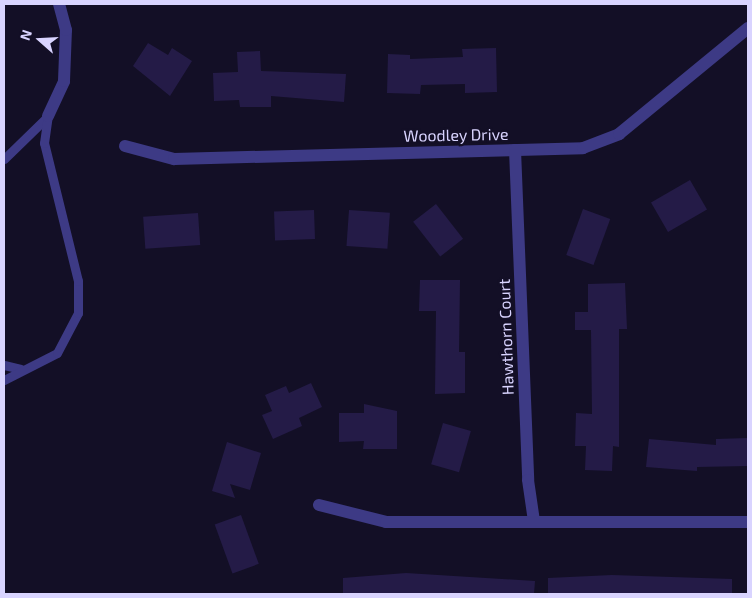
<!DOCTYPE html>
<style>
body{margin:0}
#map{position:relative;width:752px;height:598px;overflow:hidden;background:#130f26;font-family:"Exo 2",sans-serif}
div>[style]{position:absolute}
.building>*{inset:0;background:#241b47;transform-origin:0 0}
.service>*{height:9px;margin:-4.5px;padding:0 4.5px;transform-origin:4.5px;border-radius:4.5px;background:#3d3a85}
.minor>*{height:12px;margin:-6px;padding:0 6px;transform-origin:6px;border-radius:6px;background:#3d3a85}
span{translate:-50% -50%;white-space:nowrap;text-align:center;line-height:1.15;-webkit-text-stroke:4.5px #130f26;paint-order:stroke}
.street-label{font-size:16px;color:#d9d4ff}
.frame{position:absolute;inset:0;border:5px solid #d9d4ff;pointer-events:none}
.north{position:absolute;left:15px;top:15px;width:50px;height:50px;-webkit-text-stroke:4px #130f26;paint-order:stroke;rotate:289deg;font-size:14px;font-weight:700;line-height:20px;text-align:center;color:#d9d4ff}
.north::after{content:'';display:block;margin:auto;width:18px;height:22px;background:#d9d4ff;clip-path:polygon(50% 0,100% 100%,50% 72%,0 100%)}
</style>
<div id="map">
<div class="building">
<div style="clip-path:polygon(148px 43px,168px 55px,172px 48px,192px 61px,170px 96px,133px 66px)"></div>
<div style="clip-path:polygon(496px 48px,497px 92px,465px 93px,465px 84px,421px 85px,420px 94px,387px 93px,388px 54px,410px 55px,410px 59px,463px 57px,462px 49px)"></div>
<div style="clip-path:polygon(260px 51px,261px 71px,346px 74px,344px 102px,271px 96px,271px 107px,240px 107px,239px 100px,214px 101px,213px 73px,238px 72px,237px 52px)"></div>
<div style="left:690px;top:180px;width:34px;height:45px;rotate:60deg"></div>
<div style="left:436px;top:204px;width:44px;height:29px;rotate:52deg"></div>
<div style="left:583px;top:209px;width:29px;height:49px;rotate:20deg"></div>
<div style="left:314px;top:210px;width:29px;height:40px;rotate:88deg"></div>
<div style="left:349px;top:210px;width:41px;height:36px;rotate:4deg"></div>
<div style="left:198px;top:213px;width:32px;height:55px;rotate:86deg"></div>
<div style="clip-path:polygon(420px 280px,460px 280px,459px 352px,465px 352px,465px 393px,435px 394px,436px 311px,419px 311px)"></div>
<div style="clip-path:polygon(625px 283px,627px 329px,619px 329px,619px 447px,613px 446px,612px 471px,585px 470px,586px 446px,575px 446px,576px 413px,592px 414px,591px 330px,575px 330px,575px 312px,588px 312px,588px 284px)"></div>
<div style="clip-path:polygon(311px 383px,322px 407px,299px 418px,302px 426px,273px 439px,262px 415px,272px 411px,265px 395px,286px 386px,289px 393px)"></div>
<div style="clip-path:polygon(364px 404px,397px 411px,397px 449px,363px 449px,364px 441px,339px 442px,339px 413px,364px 413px)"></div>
<div style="left:443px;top:423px;width:29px;height:43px;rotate:16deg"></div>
<div style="clip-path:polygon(748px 438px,748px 466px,697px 467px,697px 471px,646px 467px,649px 439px,716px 445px,716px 439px)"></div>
<div style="clip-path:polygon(227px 442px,261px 453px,250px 490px,230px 484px,235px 498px,212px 491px)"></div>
<div style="left:241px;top:515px;width:52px;height:28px;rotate:70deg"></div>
<div style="clip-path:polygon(406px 573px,535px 581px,534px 594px,343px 594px,343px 578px)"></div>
<div style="clip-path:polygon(612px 575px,732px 579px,732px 594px,548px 594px,548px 578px)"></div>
</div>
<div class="service">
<div style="left:4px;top:159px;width:62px;rotate:-44.3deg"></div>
<div style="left:4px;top:365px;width:17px;rotate:13deg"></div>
<div style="left:4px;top:380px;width:59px;rotate:-27deg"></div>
<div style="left:57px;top:353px;width:45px;rotate:-62.3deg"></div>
<div style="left:78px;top:313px;width:32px;rotate:-90deg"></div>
<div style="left:78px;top:281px;width:142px;rotate:-103.8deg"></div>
<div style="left:44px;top:143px;width:27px;rotate:-82deg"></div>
</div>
<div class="minor">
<div style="left:48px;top:116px;width:38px;rotate:-65deg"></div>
<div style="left:64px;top:81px;width:51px;rotate:-87.8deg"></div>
<div style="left:66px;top:30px;width:27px;rotate:-105deg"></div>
<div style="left:125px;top:146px;width:51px;rotate:14.9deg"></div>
<div style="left:174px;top:159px;width:409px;rotate:-1.5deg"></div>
<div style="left:583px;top:148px;width:39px;rotate:-21deg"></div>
<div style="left:619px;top:134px;width:167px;rotate:-39.4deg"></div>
<div style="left:515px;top:150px;width:330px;rotate:87.7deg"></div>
<div style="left:528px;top:480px;width:41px;rotate:81.7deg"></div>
<div style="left:319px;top:505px;width:69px;rotate:14.2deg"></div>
<div style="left:386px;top:522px;width:362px"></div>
</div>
<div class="street-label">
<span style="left:456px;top:135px;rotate:-1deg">Woodley Drive</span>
<span style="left:506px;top:337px;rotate:-92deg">Hawthorn Court</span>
</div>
<div class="frame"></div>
<div class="north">N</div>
</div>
